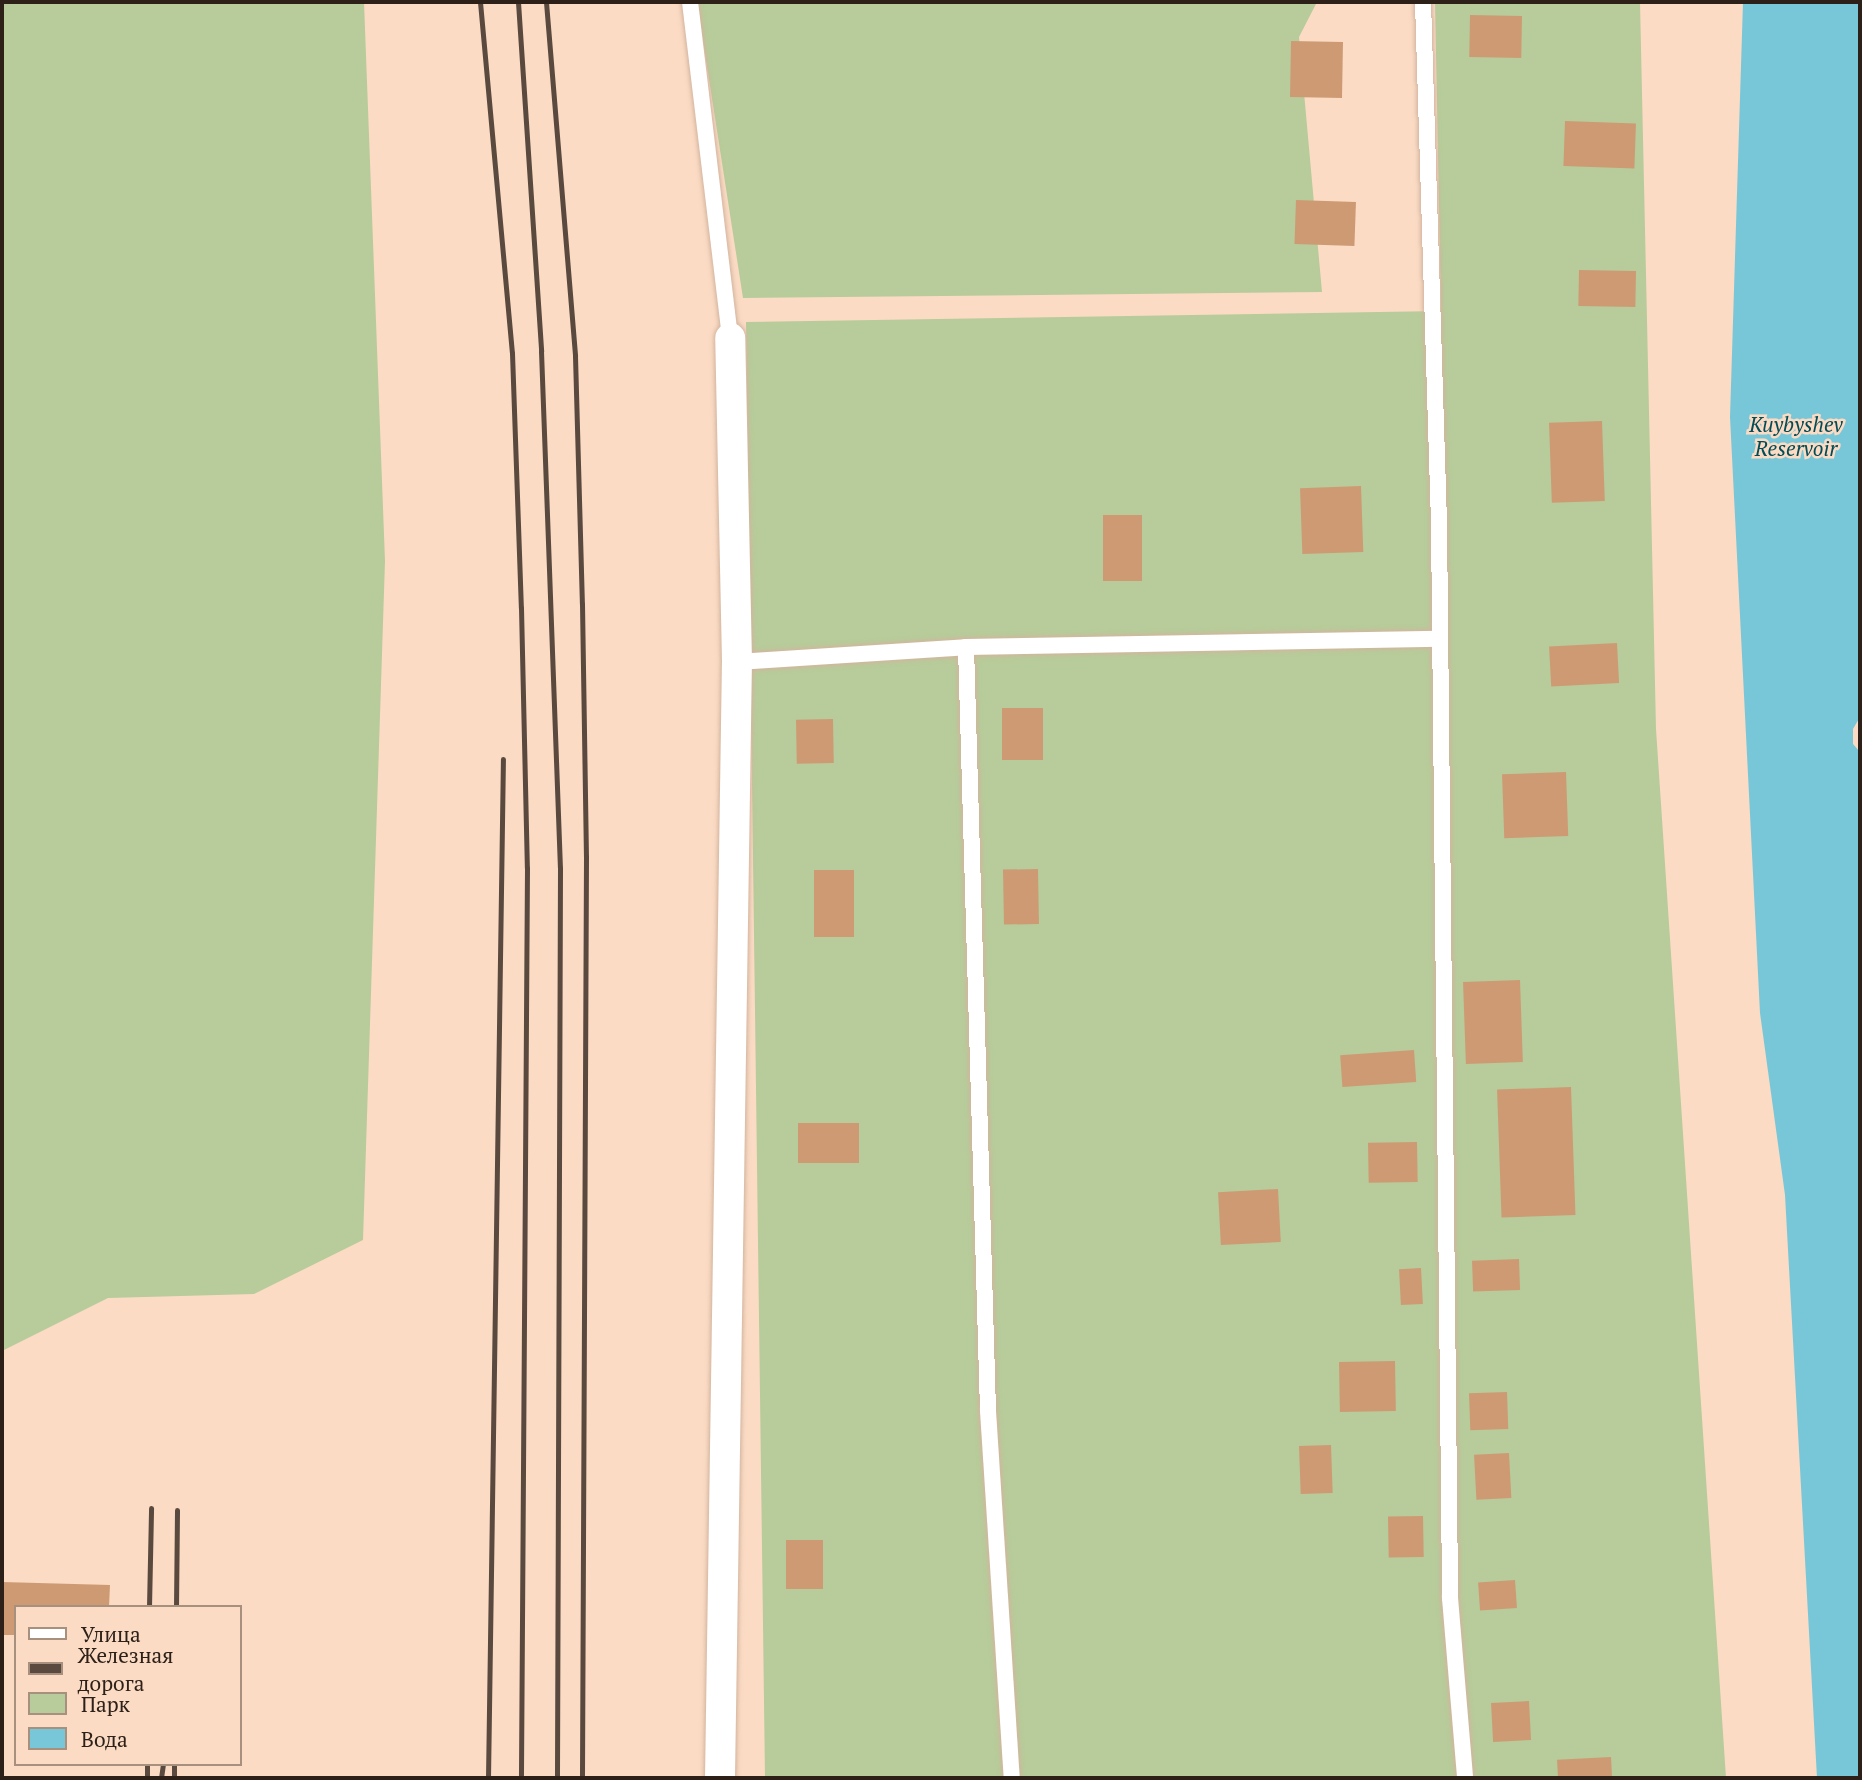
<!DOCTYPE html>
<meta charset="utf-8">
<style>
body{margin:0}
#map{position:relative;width:1862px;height:1780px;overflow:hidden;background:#fbdbc4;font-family:"PT Serif",serif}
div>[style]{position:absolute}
.green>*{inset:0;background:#b7cc9a}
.water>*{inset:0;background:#78c7d8}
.building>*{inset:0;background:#ce9a74;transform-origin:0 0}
.roads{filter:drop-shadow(0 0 2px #d3b49e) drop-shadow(0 0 2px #d3b49e)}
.service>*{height:16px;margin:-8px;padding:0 8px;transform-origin:8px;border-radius:8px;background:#fff}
.minor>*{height:30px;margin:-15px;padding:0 15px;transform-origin:15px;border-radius:15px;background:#fff}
.rail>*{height:5px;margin:-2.5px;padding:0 2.5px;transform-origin:2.5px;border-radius:2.5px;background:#59493e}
span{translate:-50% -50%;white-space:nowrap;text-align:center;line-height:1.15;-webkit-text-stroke:5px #fbdbc4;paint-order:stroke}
.water-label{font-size:21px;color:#004c57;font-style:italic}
.frame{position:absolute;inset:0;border:4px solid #2c2018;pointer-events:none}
.legend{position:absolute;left:14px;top:1605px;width:228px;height:161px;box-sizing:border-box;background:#fbdbc4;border:2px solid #a8907f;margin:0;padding:9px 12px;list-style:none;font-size:21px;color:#2c2018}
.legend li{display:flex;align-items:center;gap:14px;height:35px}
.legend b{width:35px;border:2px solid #a8907f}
</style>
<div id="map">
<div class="green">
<div style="clip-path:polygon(2px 2px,364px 2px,385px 561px,363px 1240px,254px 1294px,108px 1298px,2px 1351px)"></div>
<div style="clip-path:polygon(697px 2px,1317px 2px,1299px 37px,1322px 292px,743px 298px)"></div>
<div style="clip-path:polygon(1435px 2px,1640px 2px,1656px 729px,1726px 1778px,765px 1778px,746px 322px,1441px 311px)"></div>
</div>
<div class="water">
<div style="clip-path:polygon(1743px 2px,1860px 2px,1860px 717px,1853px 729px,1853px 744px,1860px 752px,1860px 1778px,1817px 1778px,1785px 1195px,1760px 1013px,1730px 417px)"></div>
</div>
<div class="building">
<div style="left:1470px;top:15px;width:52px;height:42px;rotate:1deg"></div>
<div style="left:1291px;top:41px;width:52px;height:56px;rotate:1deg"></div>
<div style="left:1565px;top:121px;width:71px;height:45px;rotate:2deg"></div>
<div style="left:1296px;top:200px;width:60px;height:44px;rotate:2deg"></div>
<div style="left:1579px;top:270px;width:57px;height:36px;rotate:1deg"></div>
<div style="left:1602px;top:421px;width:80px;height:53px;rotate:88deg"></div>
<div style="left:1361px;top:486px;width:66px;height:61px;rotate:88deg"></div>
<div style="left:1103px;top:515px;width:39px;height:66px"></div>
<div style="left:1617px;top:643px;width:40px;height:68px;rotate:87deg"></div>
<div style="left:1002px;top:708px;width:41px;height:52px"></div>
<div style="left:833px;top:719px;width:44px;height:37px;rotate:89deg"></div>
<div style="left:1566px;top:772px;width:64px;height:64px;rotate:88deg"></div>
<div style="left:1038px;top:869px;width:55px;height:35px;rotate:89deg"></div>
<div style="left:814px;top:870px;width:40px;height:67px"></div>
<div style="left:1520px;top:980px;width:82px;height:57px;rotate:88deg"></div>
<div style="left:1414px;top:1050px;width:32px;height:74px;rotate:86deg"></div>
<div style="left:1571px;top:1087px;width:128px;height:74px;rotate:88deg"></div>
<div style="left:798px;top:1123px;width:61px;height:40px"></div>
<div style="left:1417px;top:1142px;width:40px;height:49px;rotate:89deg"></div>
<div style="left:1278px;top:1189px;width:53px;height:60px;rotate:87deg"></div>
<div style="left:1519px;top:1259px;width:31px;height:47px;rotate:88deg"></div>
<div style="left:1421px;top:1268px;width:36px;height:22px;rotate:87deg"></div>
<div style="left:1395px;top:1361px;width:50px;height:56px;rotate:89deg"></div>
<div style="left:1507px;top:1392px;width:37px;height:38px;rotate:88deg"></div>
<div style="left:1331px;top:1445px;width:48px;height:32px;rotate:88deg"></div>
<div style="left:1509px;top:1453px;width:45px;height:35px;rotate:87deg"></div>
<div style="left:1423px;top:1516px;width:41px;height:35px;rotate:89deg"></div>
<div style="left:786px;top:1540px;width:37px;height:49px"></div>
<div style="left:1515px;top:1580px;width:28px;height:37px;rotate:86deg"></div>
<div style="clip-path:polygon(2px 1582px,110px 1585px,109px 1607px,16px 1607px,16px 1635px,2px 1635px)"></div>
<div style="left:1529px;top:1701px;width:39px;height:38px;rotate:87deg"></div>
<div style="left:1611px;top:1757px;width:21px;height:54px;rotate:87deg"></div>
</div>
<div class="roads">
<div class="service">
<div style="left:690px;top:2px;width:338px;rotate:83.2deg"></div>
<div style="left:1423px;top:2px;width:520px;rotate:88.24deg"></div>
<div style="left:1439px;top:522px;width:1076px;rotate:89.41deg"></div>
<div style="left:1450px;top:1598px;width:181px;rotate:85.2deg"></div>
<div style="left:966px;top:647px;width:764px;rotate:88.35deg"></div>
<div style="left:988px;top:1411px;width:368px;rotate:86.3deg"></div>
<div style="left:737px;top:662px;width:229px;rotate:-3.7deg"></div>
<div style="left:966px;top:647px;width:474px;rotate:-1deg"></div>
</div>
<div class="minor">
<div style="left:720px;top:1778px;width:1116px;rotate:-89.13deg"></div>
<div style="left:737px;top:662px;width:324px;rotate:-91.2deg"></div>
</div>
</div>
<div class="rail">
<div style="left:480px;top:2px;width:352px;rotate:84.8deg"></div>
<div style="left:512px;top:353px;width:255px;rotate:88deg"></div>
<div style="left:521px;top:608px;width:260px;rotate:88.7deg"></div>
<div style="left:527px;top:868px;width:910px;rotate:90.38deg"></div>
<div style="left:518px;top:2px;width:350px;rotate:86.2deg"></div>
<div style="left:541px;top:351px;width:517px;rotate:87.9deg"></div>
<div style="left:560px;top:868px;width:910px;rotate:90.19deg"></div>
<div style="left:546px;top:2px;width:355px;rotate:85.3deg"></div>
<div style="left:575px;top:356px;width:248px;rotate:88.4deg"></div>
<div style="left:582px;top:604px;width:253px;rotate:89.1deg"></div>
<div style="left:586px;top:857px;width:921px;rotate:90.25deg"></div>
<div style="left:149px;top:1607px;width:99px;rotate:-88.8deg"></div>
<div style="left:176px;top:1607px;width:97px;rotate:-89.4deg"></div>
<div style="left:147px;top:1778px;width:14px;rotate:-90deg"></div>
<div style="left:161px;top:1778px;width:14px;rotate:-82deg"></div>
<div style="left:174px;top:1778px;width:14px;rotate:-90deg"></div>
<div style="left:488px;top:1778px;width:1019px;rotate:-89.16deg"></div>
</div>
<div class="water-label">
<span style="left:1796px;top:436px">Kuybyshev<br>Reservoir</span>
</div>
<div class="frame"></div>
<ul class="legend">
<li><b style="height:9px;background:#fff"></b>Улица</li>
<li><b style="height:9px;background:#59493e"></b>Железная дорога</li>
<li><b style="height:19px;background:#b7cc9a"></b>Парк</li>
<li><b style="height:19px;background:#78c7d8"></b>Вода</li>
</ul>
</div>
